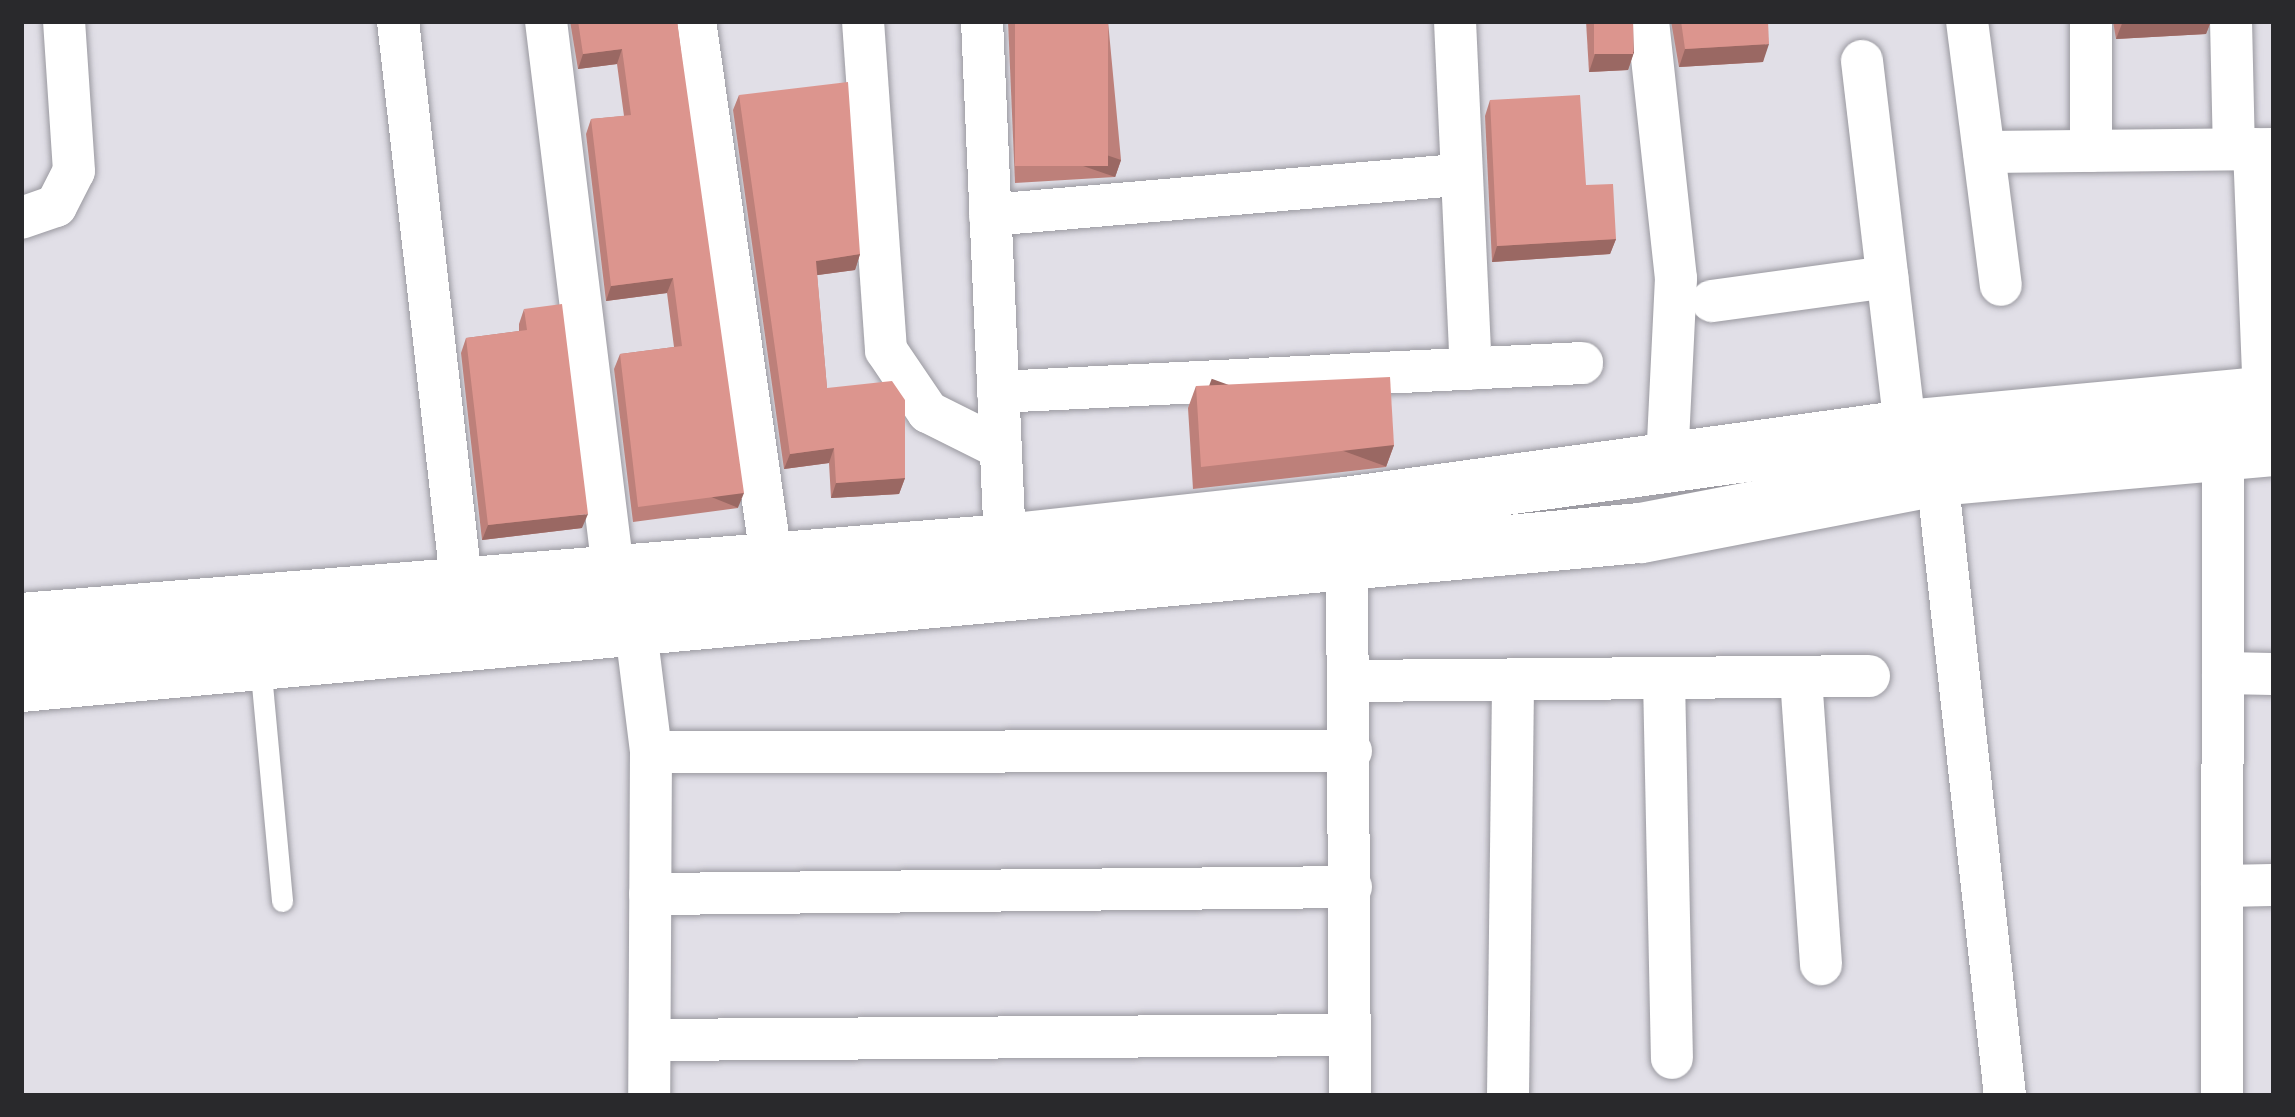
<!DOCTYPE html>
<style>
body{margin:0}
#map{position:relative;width:2295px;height:1117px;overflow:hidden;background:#e1dfe7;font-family:"Varela Round",sans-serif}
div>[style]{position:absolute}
.roads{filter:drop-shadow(0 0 3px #9a99a0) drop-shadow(0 0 3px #9a99a0)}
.lane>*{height:21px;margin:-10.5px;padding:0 10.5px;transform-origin:10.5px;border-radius:10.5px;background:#fff}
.street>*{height:42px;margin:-21px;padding:0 21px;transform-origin:21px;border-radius:21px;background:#fff}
.secondary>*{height:60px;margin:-30px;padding:0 30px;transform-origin:30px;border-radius:30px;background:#fff}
.wall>*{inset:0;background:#bd807a}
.shaded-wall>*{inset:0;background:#9a6863;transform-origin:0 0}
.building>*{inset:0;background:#dc958e;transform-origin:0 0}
span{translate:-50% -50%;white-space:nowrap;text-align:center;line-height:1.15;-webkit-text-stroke:9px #fff;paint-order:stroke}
.frame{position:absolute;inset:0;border:24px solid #29292c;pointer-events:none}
</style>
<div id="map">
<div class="roads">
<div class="lane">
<div style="left:260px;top:663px;width:239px;rotate:84.7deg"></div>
</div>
<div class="street">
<div style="left:398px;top:21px;width:572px;rotate:83.57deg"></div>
<div style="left:546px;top:21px;width:561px;rotate:83.04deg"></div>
<div style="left:614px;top:578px;width:26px;rotate:108deg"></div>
<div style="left:695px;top:21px;width:548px;rotate:81.93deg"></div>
<div style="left:863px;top:21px;width:330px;rotate:86deg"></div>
<div style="left:886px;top:350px;width:75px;rotate:55.9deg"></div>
<div style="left:928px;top:412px;width:80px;rotate:26.6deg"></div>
<div style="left:982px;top:21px;width:524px;rotate:87.48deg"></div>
<div style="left:1455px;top:21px;width:348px;rotate:87.4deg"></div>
<div style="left:1648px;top:21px;width:259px;rotate:83.8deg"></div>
<div style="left:1676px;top:278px;width:186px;rotate:92.8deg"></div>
<div style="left:1967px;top:21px;width:266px;rotate:82.7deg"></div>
<div style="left:2091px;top:21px;width:130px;rotate:90deg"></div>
<div style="left:2231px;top:21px;width:128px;rotate:88.7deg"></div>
<div style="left:1862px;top:61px;width:395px;rotate:83.3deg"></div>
<div style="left:2254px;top:149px;width:247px;rotate:87.7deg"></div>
<div style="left:1984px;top:152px;width:290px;rotate:-0.6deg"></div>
<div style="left:990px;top:215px;width:472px;rotate:-4.9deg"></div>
<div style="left:21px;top:218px;width:37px;rotate:-19deg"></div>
<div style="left:56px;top:206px;width:39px;rotate:-63deg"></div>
<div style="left:74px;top:171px;width:150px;rotate:-93.8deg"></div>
<div style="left:1712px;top:301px;width:177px;rotate:-7.8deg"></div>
<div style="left:998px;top:392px;width:585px;rotate:-2.84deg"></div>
<div style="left:1937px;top:476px;width:624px;rotate:83.74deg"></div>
<div style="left:1347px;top:564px;width:532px;rotate:89.68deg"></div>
<div style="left:635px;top:623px;width:130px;rotate:82.9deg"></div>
<div style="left:651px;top:752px;width:344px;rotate:90.3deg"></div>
<div style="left:2223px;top:673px;width:51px;rotate:1.1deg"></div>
<div style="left:1801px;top:678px;width:287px;rotate:86deg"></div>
<div style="left:1664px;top:679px;width:379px;rotate:88.8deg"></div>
<div style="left:1352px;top:681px;width:517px;rotate:-0.55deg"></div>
<div style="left:651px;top:752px;width:700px;rotate:-0.08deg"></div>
<div style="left:2222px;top:886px;width:52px;rotate:-1.1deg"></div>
<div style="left:650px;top:894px;width:701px;rotate:-0.57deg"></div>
<div style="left:650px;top:1040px;width:700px;rotate:-0.41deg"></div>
<div style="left:1508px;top:1096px;width:416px;rotate:-89.3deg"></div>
<div style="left:2222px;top:1096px;width:651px;rotate:-89.91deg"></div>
</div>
<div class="secondary">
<div style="left:21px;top:623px;width:987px;rotate:-4.59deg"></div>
<div style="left:1005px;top:544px;width:335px;rotate:-6.2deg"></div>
<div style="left:1338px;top:508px;width:572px;rotate:-7.83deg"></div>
<div style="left:1905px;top:430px;width:371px;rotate:-5.3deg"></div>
<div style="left:21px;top:682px;width:1627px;rotate:-5.26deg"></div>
<div style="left:1641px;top:533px;width:301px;rotate:-10.9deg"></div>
<div style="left:1937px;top:476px;width:338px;rotate:-5.1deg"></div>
</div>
</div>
<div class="wall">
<div style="clip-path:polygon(570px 21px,677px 21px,738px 508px,633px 522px,614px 369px,620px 354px,674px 347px,667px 293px,606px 301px,586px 134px,591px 119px,624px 116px,617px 64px,578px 69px)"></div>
<div style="clip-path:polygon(1008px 21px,1108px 21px,1121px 160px,1115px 177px,1015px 183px)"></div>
<div style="clip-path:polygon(1586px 21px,1633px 21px,1634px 52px,1628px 70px,1589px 72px)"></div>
<div style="clip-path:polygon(1671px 21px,1768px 21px,1763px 62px,1679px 67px)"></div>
<div style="clip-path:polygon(2113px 21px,2211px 21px,2206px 34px,2116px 39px)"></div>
<div style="clip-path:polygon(739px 95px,860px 254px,855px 270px,817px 275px,827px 388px,905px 478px,899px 494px,831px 498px,829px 463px,784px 469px,733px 110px)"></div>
<div style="clip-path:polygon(1490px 100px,1586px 185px,1616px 239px,1610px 254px,1492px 262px,1485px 116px)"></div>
<div style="clip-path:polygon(524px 309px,582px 528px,482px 540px,461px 353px,466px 338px,519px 331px,519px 324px)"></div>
<div style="clip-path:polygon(1196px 386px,1394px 445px,1386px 467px,1193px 489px,1188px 408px)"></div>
</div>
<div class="shaded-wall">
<div style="clip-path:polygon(2123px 21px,2211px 21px,2206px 34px,2116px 39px)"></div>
<div style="clip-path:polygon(1769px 44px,1763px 62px,1679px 67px,1685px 49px)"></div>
<div style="clip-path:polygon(622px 49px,617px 64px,578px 69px,583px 54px)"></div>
<div style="clip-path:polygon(1634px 52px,1628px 70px,1589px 72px,1595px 54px)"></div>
<div style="left:1121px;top:160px;width:18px;height:100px;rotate:109deg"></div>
<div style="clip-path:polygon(1616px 239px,1610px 254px,1492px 262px,1497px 246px)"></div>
<div style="clip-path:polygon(860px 254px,855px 270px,811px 276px,816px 261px)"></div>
<div style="clip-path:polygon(673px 278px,667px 293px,606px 301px,611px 286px)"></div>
<div style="left:1394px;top:445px;width:23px;height:194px;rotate:110deg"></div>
<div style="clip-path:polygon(834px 448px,829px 463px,784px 469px,790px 454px)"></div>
<div style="clip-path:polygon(905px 478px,899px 494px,831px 498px,836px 483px)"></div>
<div style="left:744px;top:493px;width:16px;height:107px;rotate:112deg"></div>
<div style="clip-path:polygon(588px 514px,582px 528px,482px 540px,488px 525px)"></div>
</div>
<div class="building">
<div style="clip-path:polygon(578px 21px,677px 21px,744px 493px,638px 507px,620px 354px,682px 346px,673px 278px,611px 286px,591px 119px,631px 115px,622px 49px,583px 54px)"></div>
<div style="left:1015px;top:21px;width:93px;height:145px"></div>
<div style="left:1594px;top:21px;width:39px;height:33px"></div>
<div style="clip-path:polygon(1681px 21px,1768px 21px,1769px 44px,1685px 49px)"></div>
<div style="clip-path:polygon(848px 82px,860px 254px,816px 261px,827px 388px,892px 381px,905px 400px,905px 478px,836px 483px,834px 448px,790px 454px,739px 95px)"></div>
<div style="clip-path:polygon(1580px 95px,1586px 185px,1613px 184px,1616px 239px,1497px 246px,1490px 100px)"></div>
<div style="clip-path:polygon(562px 304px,588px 514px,488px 525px,466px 338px,527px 330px,524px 309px)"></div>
<div style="clip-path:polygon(1390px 377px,1394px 445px,1201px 467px,1196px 386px)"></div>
</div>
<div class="frame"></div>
</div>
